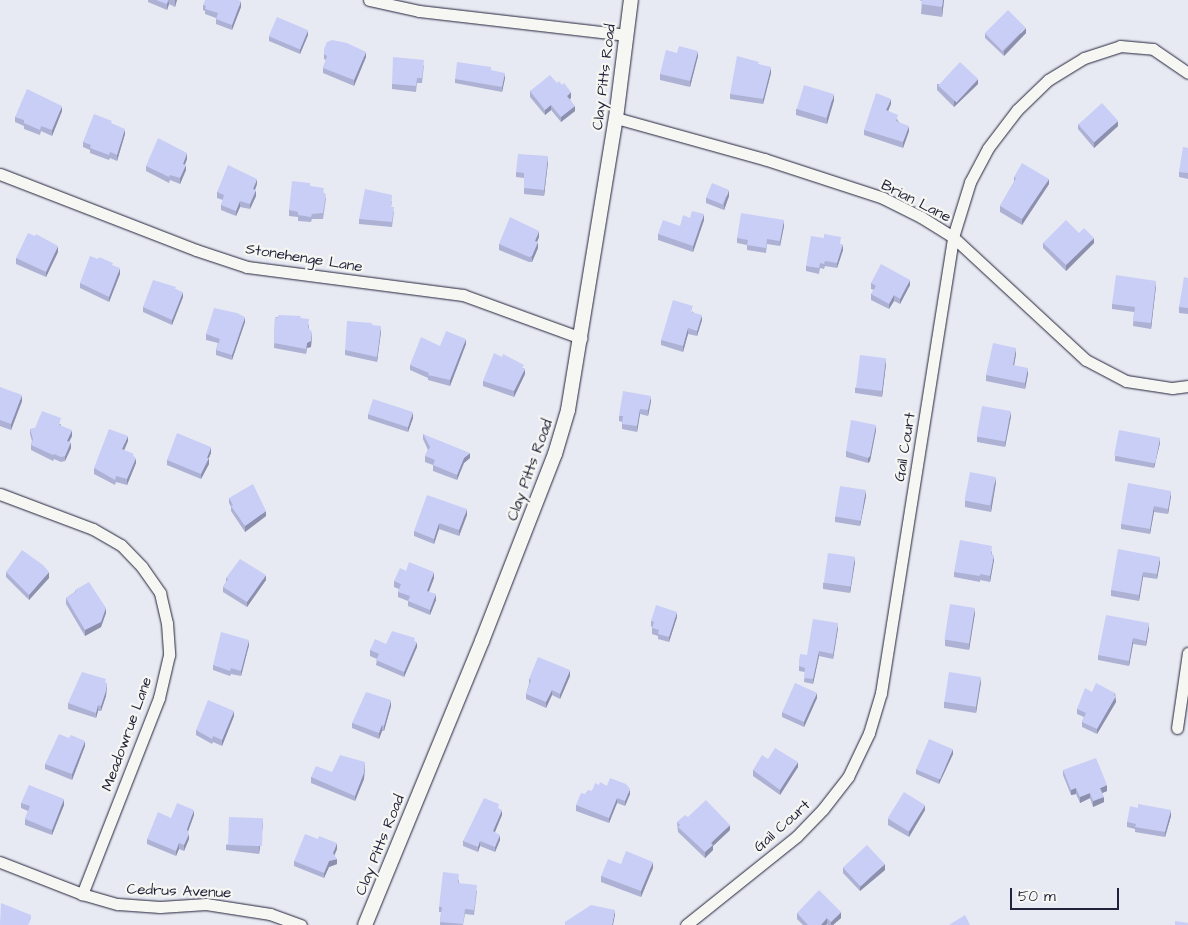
<!DOCTYPE html>
<style>
body{margin:0}
#map{position:relative;width:1188px;height:925px;overflow:hidden;background:#e8eaf3;font-family:"Architects Daughter",sans-serif}
div>[style]{position:absolute}
.roads{filter:drop-shadow(0 0 1px #22223b) drop-shadow(0 0 1px #22223b)}
.minor>*{height:11px;margin:-5.5px;padding:0 5.5px;transform-origin:5.5px;border-radius:5.5px;background:#f6f6f2}
.tertiary>*{height:14px;margin:-7px;padding:0 7px;transform-origin:7px;border-radius:7px;background:#f6f6f2}
.wall>*{inset:0;background:#adb1d4}
.shaded-wall>*{inset:0;background:#8d90ac}
.building>*{inset:0;background:#c9cef6;transform-origin:0 0}
span{translate:-50% -50%;white-space:nowrap;text-align:center;line-height:1.15;-webkit-text-stroke:4.5px #f6f6f2;paint-order:stroke}
.street-label{font-size:15px;color:#22223b}
.scale{position:absolute;left:1010px;top:888px;width:109px;height:22px;box-sizing:border-box;border:2px solid #22223b;border-top:0;padding-left:6px;font-size:15px;line-height:18px;white-space:nowrap;color:#22223b;-webkit-text-stroke:4px #f6f6f2;paint-order:stroke}
</style>
<div id="map">
<div class="roads">
<div class="minor">
<div style="left:369px;top:0;width:51px;rotate:12.4deg"></div>
<div style="left:419px;top:11px;width:207px;rotate:6.6deg"></div>
<div style="left:616px;top:118px;width:154px;rotate:15.5deg"></div>
<div style="left:764px;top:159px;width:125px;rotate:18.1deg"></div>
<div style="left:883px;top:198px;width:42px;rotate:26.6deg"></div>
<div style="left:921px;top:217px;width:38px;rotate:32deg"></div>
<div style="left:953px;top:237px;width:181px;rotate:42.8deg"></div>
<div style="left:1086px;top:360px;width:45px;rotate:27.7deg"></div>
<div style="left:1126px;top:381px;width:47px;rotate:8.7deg"></div>
<div style="left:1172px;top:388px;width:16px;rotate:-7deg"></div>
<div style="left:0;top:174px;width:210px;rotate:21.2deg"></div>
<div style="left:196px;top:250px;width:54px;rotate:18.4deg"></div>
<div style="left:247px;top:267px;width:218px;rotate:7.4deg"></div>
<div style="left:463px;top:295px;width:126px;rotate:20deg"></div>
<div style="left:0;top:494px;width:99px;rotate:20.6deg"></div>
<div style="left:93px;top:529px;width:32px;rotate:30deg"></div>
<div style="left:121px;top:545px;width:30px;rotate:46deg"></div>
<div style="left:142px;top:567px;width:32px;rotate:55deg"></div>
<div style="left:160px;top:593px;width:31px;rotate:77deg"></div>
<div style="left:167px;top:623px;width:32px;rotate:86deg"></div>
<div style="left:169px;top:655px;width:44px;rotate:103.1deg"></div>
<div style="left:159px;top:698px;width:211px;rotate:111.4deg"></div>
<div style="left:1177px;top:728px;width:76px;rotate:-81.7deg"></div>
<div style="left:0;top:862px;width:88px;rotate:21.3deg"></div>
<div style="left:82px;top:894px;width:37px;rotate:16deg"></div>
<div style="left:118px;top:904px;width:42px;rotate:4.1deg"></div>
<div style="left:160px;top:907px;width:46px;rotate:-3.7deg"></div>
<div style="left:206px;top:904px;width:65px;rotate:8.9deg"></div>
<div style="left:270px;top:914px;width:33px;rotate:20deg"></div>
<div style="left:686px;top:925px;width:142px;rotate:-38.7deg"></div>
<div style="left:797px;top:836px;width:37px;rotate:-46deg"></div>
<div style="left:823px;top:809px;width:41px;rotate:-52deg"></div>
<div style="left:848px;top:777px;width:49px;rotate:-64.5deg"></div>
<div style="left:869px;top:733px;width:42px;rotate:-73.3deg"></div>
<div style="left:881px;top:693px;width:462px;rotate:-81deg"></div>
<div style="left:953px;top:237px;width:58px;rotate:-72.8deg"></div>
<div style="left:970px;top:182px;width:38px;rotate:-62deg"></div>
<div style="left:988px;top:148px;width:48px;rotate:-52.7deg"></div>
<div style="left:1017px;top:110px;width:43px;rotate:-44.1deg"></div>
<div style="left:1048px;top:80px;width:42px;rotate:-31.4deg"></div>
<div style="left:1084px;top:58px;width:38px;rotate:-18deg"></div>
<div style="left:1120px;top:46px;width:33px;rotate:5deg"></div>
<div style="left:1153px;top:49px;width:42px;rotate:34.4deg"></div>
</div>
<div class="tertiary">
<div style="left:365px;top:925px;width:307px;rotate:-67.6deg"></div>
<div style="left:482px;top:641px;width:201px;rotate:-68.7deg"></div>
<div style="left:555px;top:454px;width:46px;rotate:-73.5deg"></div>
<div style="left:568px;top:410px;width:296px;rotate:-80.7deg"></div>
<div style="left:616px;top:118px;width:119px;rotate:-82.8deg"></div>
</div>
</div>
<div class="wall">
<div style="clip-path:polygon(148px 0,177px 0,175px 7px,169px 4px,167px 10px,148px 2px)"></div>
<div style="clip-path:polygon(919px 0,944px 0,942px 17px,921px 14px,922px 1px)"></div>
<div style="clip-path:polygon(203px 5px,241px 7px,232px 30px,216px 24px,216px 18px,205px 14px,205px 11px,203px 10px)"></div>
<div style="clip-path:polygon(985px 33px,1026px 33px,1004px 56px,985px 38px)"></div>
<div style="clip-path:polygon(308px 35px,300px 54px,269px 41px,269px 36px)"></div>
<div style="clip-path:polygon(324px 49px,366px 57px,354px 86px,323px 73px,323px 68px,326px 60px,324px 59px)"></div>
<div style="clip-path:polygon(677px 53px,698px 56px,690px 87px,660px 80px,660px 74px)"></div>
<div style="clip-path:polygon(759px 64px,771px 73px,763px 104px,730px 99px,730px 94px)"></div>
<div style="clip-path:polygon(424px 65px,422px 83px,417px 83px,416px 92px,392px 89px,392px 84px)"></div>
<div style="clip-path:polygon(491px 70px,505px 78px,502px 92px,455px 83px,455px 79px)"></div>
<div style="clip-path:polygon(557px 83px,571px 98px,570px 99px,575px 111px,561px 122px,551px 110px,545px 115px,530px 97px,530px 91px)"></div>
<div style="clip-path:polygon(937px 84px,978px 84px,954px 107px,937px 90px)"></div>
<div style="clip-path:polygon(834px 100px,827px 124px,796px 115px,796px 109px)"></div>
<div style="clip-path:polygon(891px 104px,888px 111px,898px 120px,898px 121px,909px 131px,903px 148px,864px 135px,864px 130px)"></div>
<div style="clip-path:polygon(62px 111px,52px 136px,41px 131px,40px 135px,24px 129px,24px 126px,15px 122px,15px 117px)"></div>
<div style="clip-path:polygon(112px 124px,125px 134px,117px 161px,110px 158px,109px 160px,90px 153px,90px 150px,83px 147px,83px 142px)"></div>
<div style="clip-path:polygon(1078px 124px,1118px 126px,1094px 148px,1078px 129px)"></div>
<div style="clip-path:polygon(1188px 148px,1188px 179px,1179px 177px,1179px 172px)"></div>
<div style="clip-path:polygon(187px 159px,185px 165px,186px 170px,180px 184px,170px 180px,169px 183px,146px 171px,146px 166px)"></div>
<div style="clip-path:polygon(548px 162px,544px 196px,524px 194px,524px 178px,516px 177px,516px 172px)"></div>
<div style="clip-path:polygon(1014px 177px,1049px 184px,1022px 225px,1000px 212px,1000px 206px,1014px 182px)"></div>
<div style="clip-path:polygon(257px 184px,255px 190px,256px 196px,250px 209px,240px 207px,236px 216px,221px 210px,221px 205px,223px 200px,217px 198px,217px 192px)"></div>
<div style="clip-path:polygon(310px 186px,324px 193px,326px 199px,323px 219px,312px 219px,311px 222px,298px 221px,298px 217px,289px 216px,289px 210px)"></div>
<div style="clip-path:polygon(729px 196px,724px 210px,706px 203px,706px 198px)"></div>
<div style="clip-path:polygon(392px 201px,391px 207px,394px 212px,392px 227px,359px 224px,359px 219px)"></div>
<div style="clip-path:polygon(690px 218px,704px 220px,693px 252px,658px 240px,658px 234px,680px 226px)"></div>
<div style="clip-path:polygon(784px 226px,780px 246px,767px 244px,766px 253px,747px 250px,747px 245px,737px 243px,737px 238px)"></div>
<div style="clip-path:polygon(1079px 233px,1094px 243px,1066px 271px,1043px 248px,1043px 243px)"></div>
<div style="clip-path:polygon(539px 237px,537px 242px,538px 248px,532px 262px,529px 262px,499px 250px,499px 244px)"></div>
<div style="clip-path:polygon(841px 244px,843px 250px,837px 268px,825px 266px,824px 269px,820px 268px,819px 274px,806px 271px,806px 266px)"></div>
<div style="clip-path:polygon(58px 252px,46px 277px,16px 264px,16px 258px)"></div>
<div style="clip-path:polygon(113px 266px,120px 274px,109px 302px,80px 288px,80px 283px)"></div>
<div style="clip-path:polygon(1188px 278px,1188px 314px,1179px 313px,1179px 307px)"></div>
<div style="clip-path:polygon(871px 283px,910px 285px,900px 304px,894px 301px,889px 309px,871px 300px,871px 294px,874px 290px,871px 289px)"></div>
<div style="clip-path:polygon(1156px 286px,1151px 329px,1133px 326px,1134px 312px,1112px 309px,1112px 304px)"></div>
<div style="clip-path:polygon(176px 289px,183px 297px,172px 325px,143px 312px,143px 307px)"></div>
<div style="clip-path:polygon(693px 311px,693px 312px,702px 320px,697px 336px,688px 334px,683px 352px,661px 345px,661px 340px)"></div>
<div style="clip-path:polygon(275px 317px,300px 318px,309px 325px,309px 329px,312px 337px,311px 347px,307px 348px,306px 354px,274px 348px)"></div>
<div style="clip-path:polygon(245px 322px,232px 360px,216px 355px,216px 350px,218px 343px,206px 340px,206px 334px)"></div>
<div style="clip-path:polygon(372px 325px,381px 331px,377px 362px,345px 355px,345px 350px)"></div>
<div style="clip-path:polygon(466px 344px,450px 386px,428px 380px,428px 378px,410px 370px,410px 365px,440px 346px)"></div>
<div style="clip-path:polygon(1016px 354px,1014px 366px,1028px 374px,1025px 389px,986px 381px,986px 375px)"></div>
<div style="clip-path:polygon(886px 364px,882px 397px,855px 393px,855px 388px)"></div>
<div style="clip-path:polygon(524px 368px,525px 374px,514px 397px,483px 386px,483px 381px)"></div>
<div style="clip-path:polygon(0 387px,22px 401px,11px 430px,0 426px)"></div>
<div style="clip-path:polygon(651px 401px,648px 416px,640px 414px,637px 432px,622px 429px,622px 422px,619px 421px,619px 416px)"></div>
<div style="clip-path:polygon(368px 414px,413px 418px,408px 432px,368px 419px)"></div>
<div style="clip-path:polygon(1011px 416px,1005px 447px,977px 442px,977px 437px)"></div>
<div style="clip-path:polygon(61px 424px,61px 426px,72px 436px,69px 442px,71px 448px,65px 461px,61px 462px,54px 459px,53px 461px,31px 450px,31px 445px,32px 441px,30px 434px,30px 429px)"></div>
<div style="clip-path:polygon(876px 430px,870px 461px,868px 463px,846px 457px,846px 451px)"></div>
<div style="clip-path:polygon(423px 434px,470px 458px,464px 463px,457px 480px,433px 471px,433px 465px,425px 462px,425px 456px,428px 450px,423px 439px)"></div>
<div style="clip-path:polygon(128px 441px,124px 450px,134px 457px,136px 463px,127px 485px,116px 482px,115px 485px,94px 474px,94px 468px)"></div>
<div style="clip-path:polygon(1160px 443px,1154px 468px,1115px 461px,1115px 456px)"></div>
<div style="clip-path:polygon(211px 453px,209px 458px,209px 464px,201px 479px,167px 465px,167px 460px)"></div>
<div style="clip-path:polygon(996px 482px,991px 512px,965px 507px,965px 501px)"></div>
<div style="clip-path:polygon(866px 496px,860px 526px,835px 522px,835px 517px)"></div>
<div style="clip-path:polygon(1171px 496px,1168px 514px,1154px 512px,1150px 534px,1121px 529px,1121px 524px)"></div>
<div style="clip-path:polygon(229px 498px,266px 516px,245px 532px,231px 511px,231px 507px,229px 503px)"></div>
<div style="clip-path:polygon(467px 515px,459px 536px,439px 529px,434px 544px,414px 536px,414px 531px)"></div>
<div style="clip-path:polygon(992px 551px,992px 554px,994px 560px,990px 582px,980px 580px,980px 582px,954px 577px,954px 572px)"></div>
<div style="clip-path:polygon(855px 562px,850px 593px,823px 589px,823px 583px)"></div>
<div style="clip-path:polygon(1160px 563px,1157px 579px,1143px 577px,1139px 601px,1111px 596px,1111px 590px)"></div>
<div style="clip-path:polygon(406px 571px,434px 578px,429px 592px,436px 600px,430px 615px,408px 606px,408px 601px,398px 597px,398px 592px,399px 589px,394px 587px,394px 581px)"></div>
<div style="clip-path:polygon(6px 572px,49px 578px,29px 600px,6px 577px)"></div>
<div style="clip-path:polygon(226px 578px,266px 580px,247px 607px,223px 592px,223px 587px,226px 582px)"></div>
<div style="clip-path:polygon(75px 590px,106px 613px,101px 627px,85px 636px,66px 604px,66px 598px,75px 592px)"></div>
<div style="clip-path:polygon(975px 613px,969px 650px,945px 646px,945px 640px)"></div>
<div style="clip-path:polygon(677px 617px,669px 642px,658px 639px,658px 636px,652px 634px,652px 627px,651px 626px,651px 621px)"></div>
<div style="clip-path:polygon(838px 628px,833px 659px,819px 656px,813px 684px,804px 682px,805px 672px,799px 671px,799px 661px,807px 655px)"></div>
<div style="clip-path:polygon(1149px 629px,1146px 646px,1133px 644px,1129px 666px,1098px 660px,1098px 655px)"></div>
<div style="clip-path:polygon(415px 641px,417px 647px,404px 677px,376px 665px,377px 659px,370px 656px,370px 650px,386px 644px)"></div>
<div style="clip-path:polygon(249px 645px,241px 676px,231px 674px,230px 676px,213px 670px,213px 665px)"></div>
<div style="clip-path:polygon(570px 676px,560px 699px,552px 695px,546px 708px,526px 699px,526px 694px,529px 684px,529px 679px)"></div>
<div style="clip-path:polygon(981px 682px,976px 713px,944px 708px,944px 702px)"></div>
<div style="clip-path:polygon(106px 683px,107px 688px,106px 696px,101px 711px,98px 711px,96px 718px,68px 709px,68px 703px)"></div>
<div style="clip-path:polygon(1092px 692px,1115px 696px,1116px 702px,1097px 734px,1082px 727px,1082px 722px,1084px 717px,1077px 714px,1077px 709px)"></div>
<div style="clip-path:polygon(817px 698px,804px 727px,782px 717px,782px 712px)"></div>
<div style="clip-path:polygon(391px 706px,384px 731px,382px 731px,379px 739px,352px 728px,352px 723px)"></div>
<div style="clip-path:polygon(234px 716px,222px 746px,213px 742px,212px 744px,196px 735px,196px 730px)"></div>
<div style="clip-path:polygon(85px 746px,72px 780px,45px 769px,45px 764px)"></div>
<div style="clip-path:polygon(953px 754px,939px 784px,916px 774px,916px 769px)"></div>
<div style="clip-path:polygon(768px 759px,798px 767px,780px 795px,753px 776px,753px 770px)"></div>
<div style="clip-path:polygon(365px 768px,364px 779px,355px 801px,311px 783px,311px 777px,332px 772px)"></div>
<div style="clip-path:polygon(1063px 770px,1107px 791px,1102px 793px,1104px 802px,1093px 807px,1090px 798px,1080px 803px,1076px 794px,1071px 795px,1063px 775px)"></div>
<div style="clip-path:polygon(599px 785px,607px 786px,630px 794px,625px 806px,617px 803px,609px 823px,576px 811px,576px 805px,592px 791px)"></div>
<div style="clip-path:polygon(21px 803px,64px 805px,52px 835px,25px 825px,25px 819px,28px 811px,21px 808px)"></div>
<div style="clip-path:polygon(1138px 808px,1171px 816px,1165px 837px,1135px 832px,1135px 829px,1127px 827px,1127px 822px)"></div>
<div style="clip-path:polygon(499px 809px,502px 815px,494px 832px,500px 840px,495px 852px,480px 846px,478px 852px,463px 846px,463px 841px)"></div>
<div style="clip-path:polygon(925px 810px,909px 837px,888px 825px,888px 819px)"></div>
<div style="clip-path:polygon(194px 815px,188px 832px,189px 839px,184px 851px,179px 849px,176px 856px,147px 844px,147px 839px,171px 818px)"></div>
<div style="clip-path:polygon(688px 817px,730px 830px,713px 846px,713px 850px,705px 858px,678px 832px,677px 822px)"></div>
<div style="clip-path:polygon(263px 824px,259px 854px,226px 850px,226px 845px)"></div>
<div style="clip-path:polygon(337px 849px,334px 855px,337px 864px,329px 867px,324px 878px,294px 866px,294px 861px)"></div>
<div style="clip-path:polygon(621px 864px,653px 868px,641px 897px,601px 882px,601px 876px)"></div>
<div style="clip-path:polygon(843px 868px,885px 870px,860px 891px,843px 873px)"></div>
<div style="clip-path:polygon(459px 879px,459px 883px,477px 891px,474px 915px,465px 914px,463px 925px,440px 925px,441px 912px,439px 912px,439px 907px)"></div>
<div style="clip-path:polygon(797px 913px,841px 918px,833px 925px,828px 925px,827px 924px,826px 925px,803px 925px,797px 919px)"></div>
</div>
<div class="shaded-wall">
<div style="clip-path:polygon(168px 0,169px 4px,167px 10px,167px 4px)"></div>
<div style="clip-path:polygon(175px 0,177px 0,175px 7px)"></div>
<div style="clip-path:polygon(943px 0,944px 0,942px 17px,942px 7px)"></div>
<div style="clip-path:polygon(241px 1px,241px 7px,232px 30px,232px 25px)"></div>
<div style="clip-path:polygon(1026px 28px,1026px 33px,1004px 56px,1004px 51px)"></div>
<div style="clip-path:polygon(308px 30px,308px 35px,300px 54px,300px 48px)"></div>
<div style="clip-path:polygon(698px 51px,698px 56px,690px 87px,690px 81px)"></div>
<div style="clip-path:polygon(366px 52px,366px 57px,354px 86px,354px 80px)"></div>
<div style="clip-path:polygon(771px 67px,771px 73px,763px 104px,763px 99px)"></div>
<div style="clip-path:polygon(505px 73px,505px 78px,502px 92px,502px 87px)"></div>
<div style="clip-path:polygon(978px 79px,978px 84px,954px 107px,954px 101px)"></div>
<div style="clip-path:polygon(571px 92px,571px 98px,567px 101px,567px 96px)"></div>
<div style="clip-path:polygon(834px 94px,834px 100px,827px 124px,827px 118px)"></div>
<div style="clip-path:polygon(891px 99px,891px 104px,886px 116px,886px 110px)"></div>
<div style="clip-path:polygon(551px 105px,551px 110px,545px 115px,545px 110px)"></div>
<div style="clip-path:polygon(62px 106px,62px 111px,52px 136px,52px 130px)"></div>
<div style="clip-path:polygon(575px 106px,575px 111px,561px 122px,561px 117px)"></div>
<div style="clip-path:polygon(1118px 121px,1118px 126px,1094px 148px,1094px 142px)"></div>
<div style="clip-path:polygon(909px 126px,909px 131px,903px 148px,903px 142px)"></div>
<div style="clip-path:polygon(125px 129px,125px 134px,117px 161px,117px 155px)"></div>
<div style="clip-path:polygon(187px 153px,187px 159px,183px 169px,183px 164px)"></div>
<div style="clip-path:polygon(548px 156px,548px 162px,544px 196px,544px 190px)"></div>
<div style="clip-path:polygon(186px 165px,186px 170px,180px 184px,180px 178px)"></div>
<div style="clip-path:polygon(257px 179px,257px 184px,253px 195px,253px 189px)"></div>
<div style="clip-path:polygon(1049px 179px,1049px 184px,1022px 225px,1022px 219px)"></div>
<div style="clip-path:polygon(256px 190px,256px 196px,250px 209px,250px 204px)"></div>
<div style="clip-path:polygon(729px 190px,729px 196px,724px 210px,724px 204px)"></div>
<div style="clip-path:polygon(240px 201px,240px 207px,236px 216px,236px 211px)"></div>
<div style="clip-path:polygon(704px 214px,704px 220px,693px 252px,693px 246px)"></div>
<div style="clip-path:polygon(784px 220px,784px 226px,780px 246px,780px 241px)"></div>
<div style="clip-path:polygon(539px 231px,539px 237px,535px 247px,535px 241px)"></div>
<div style="clip-path:polygon(1094px 238px,1094px 243px,1066px 271px,1066px 265px)"></div>
<div style="clip-path:polygon(538px 242px,538px 248px,532px 262px,532px 256px)"></div>
<div style="clip-path:polygon(843px 244px,843px 250px,837px 268px,837px 263px)"></div>
<div style="clip-path:polygon(58px 246px,58px 252px,46px 277px,46px 272px)"></div>
<div style="clip-path:polygon(120px 268px,120px 274px,109px 302px,109px 297px)"></div>
<div style="clip-path:polygon(910px 280px,910px 285px,900px 304px,900px 299px)"></div>
<div style="clip-path:polygon(1156px 281px,1156px 286px,1151px 329px,1151px 323px)"></div>
<div style="clip-path:polygon(183px 292px,183px 297px,172px 325px,172px 320px)"></div>
<div style="clip-path:polygon(894px 295px,894px 301px,889px 309px,889px 304px)"></div>
<div style="clip-path:polygon(702px 315px,702px 320px,697px 336px,697px 331px)"></div>
<div style="clip-path:polygon(245px 317px,245px 322px,232px 360px,232px 355px)"></div>
<div style="clip-path:polygon(381px 326px,381px 331px,377px 362px,377px 357px)"></div>
<div style="clip-path:polygon(688px 328px,688px 334px,683px 352px,683px 346px)"></div>
<div style="clip-path:polygon(312px 332px,311px 347px,307px 348px,306px 354px,307px 343px)"></div>
<div style="clip-path:polygon(466px 339px,466px 344px,450px 386px,450px 380px)"></div>
<div style="clip-path:polygon(1016px 348px,1016px 354px,1013px 371px,1013px 365px)"></div>
<div style="clip-path:polygon(886px 358px,886px 364px,882px 397px,882px 392px)"></div>
<div style="clip-path:polygon(1028px 368px,1028px 374px,1025px 389px,1025px 383px)"></div>
<div style="clip-path:polygon(525px 369px,525px 374px,514px 397px,514px 391px)"></div>
<div style="clip-path:polygon(22px 395px,22px 401px,11px 430px,11px 424px)"></div>
<div style="clip-path:polygon(651px 396px,651px 401px,648px 416px,648px 410px)"></div>
<div style="clip-path:polygon(640px 409px,640px 414px,637px 432px,637px 426px)"></div>
<div style="clip-path:polygon(1011px 411px,1011px 416px,1005px 447px,1005px 442px)"></div>
<div style="clip-path:polygon(413px 412px,413px 418px,408px 432px,408px 427px)"></div>
<div style="clip-path:polygon(876px 425px,876px 430px,870px 461px,868px 463px,868px 458px)"></div>
<div style="clip-path:polygon(72px 430px,72px 436px,67px 446px,67px 441px)"></div>
<div style="clip-path:polygon(128px 436px,128px 441px,122px 455px,122px 449px)"></div>
<div style="clip-path:polygon(1160px 438px,1160px 443px,1154px 468px,1154px 462px)"></div>
<div style="clip-path:polygon(71px 442px,71px 448px,65px 461px,65px 456px)"></div>
<div style="clip-path:polygon(211px 447px,211px 453px,208px 460px,209px 458px,209px 464px,201px 479px,201px 474px)"></div>
<div style="clip-path:polygon(470px 453px,470px 458px,464px 463px,457px 480px,457px 475px,464px 458px)"></div>
<div style="clip-path:polygon(136px 458px,136px 463px,127px 485px,127px 479px)"></div>
<div style="clip-path:polygon(996px 477px,996px 482px,991px 512px,991px 506px)"></div>
<div style="clip-path:polygon(866px 490px,866px 496px,860px 526px,860px 521px)"></div>
<div style="clip-path:polygon(1171px 491px,1171px 496px,1168px 514px,1168px 509px)"></div>
<div style="clip-path:polygon(1154px 506px,1154px 512px,1150px 534px,1150px 529px)"></div>
<div style="clip-path:polygon(467px 509px,467px 515px,459px 536px,459px 530px)"></div>
<div style="clip-path:polygon(266px 511px,266px 516px,245px 532px,245px 526px)"></div>
<div style="clip-path:polygon(439px 523px,439px 529px,434px 544px,434px 539px)"></div>
<div style="clip-path:polygon(994px 555px,994px 560px,990px 582px,990px 576px)"></div>
<div style="clip-path:polygon(855px 557px,855px 562px,850px 593px,850px 588px)"></div>
<div style="clip-path:polygon(1160px 557px,1160px 563px,1157px 579px,1157px 574px)"></div>
<div style="clip-path:polygon(49px 572px,49px 578px,29px 600px,29px 595px)"></div>
<div style="clip-path:polygon(434px 572px,434px 578px,427px 596px,427px 591px)"></div>
<div style="clip-path:polygon(1143px 572px,1143px 577px,1139px 601px,1139px 595px)"></div>
<div style="clip-path:polygon(266px 575px,266px 580px,247px 607px,247px 602px)"></div>
<div style="clip-path:polygon(436px 594px,436px 600px,430px 615px,430px 610px)"></div>
<div style="clip-path:polygon(106px 608px,106px 613px,101px 627px,85px 636px,85px 630px)"></div>
<div style="clip-path:polygon(975px 608px,975px 613px,969px 650px,969px 645px)"></div>
<div style="clip-path:polygon(677px 612px,677px 617px,669px 642px,669px 637px)"></div>
<div style="clip-path:polygon(838px 623px,838px 628px,833px 659px,833px 654px)"></div>
<div style="clip-path:polygon(1149px 623px,1149px 629px,1146px 646px,1146px 641px)"></div>
<div style="clip-path:polygon(1133px 638px,1133px 644px,1129px 666px,1129px 661px)"></div>
<div style="clip-path:polygon(249px 640px,249px 645px,241px 676px,241px 671px)"></div>
<div style="clip-path:polygon(417px 642px,417px 647px,404px 677px,404px 672px)"></div>
<div style="clip-path:polygon(819px 651px,819px 656px,813px 684px,813px 679px)"></div>
<div style="clip-path:polygon(570px 670px,570px 676px,560px 699px,560px 694px)"></div>
<div style="clip-path:polygon(981px 677px,981px 682px,976px 713px,976px 708px)"></div>
<div style="clip-path:polygon(107px 683px,106px 696px,101px 711px,101px 706px)"></div>
<div style="clip-path:polygon(552px 690px,552px 695px,546px 708px,546px 702px)"></div>
<div style="clip-path:polygon(817px 693px,817px 698px,804px 727px,804px 721px)"></div>
<div style="clip-path:polygon(1115px 693px,1116px 702px,1097px 734px,1097px 729px)"></div>
<div style="clip-path:polygon(391px 700px,391px 706px,384px 731px,384px 726px)"></div>
<div style="clip-path:polygon(98px 705px,98px 711px,96px 718px,96px 713px)"></div>
<div style="clip-path:polygon(234px 711px,234px 716px,222px 746px,222px 740px)"></div>
<div style="clip-path:polygon(382px 725px,382px 731px,379px 739px,379px 733px)"></div>
<div style="clip-path:polygon(85px 741px,85px 746px,72px 780px,72px 774px)"></div>
<div style="clip-path:polygon(953px 749px,953px 754px,939px 784px,939px 778px)"></div>
<div style="clip-path:polygon(365px 762px,364px 779px,355px 801px,355px 796px)"></div>
<div style="clip-path:polygon(798px 762px,798px 767px,780px 795px,780px 790px)"></div>
<div style="clip-path:polygon(1107px 785px,1107px 791px,1100px 794px,1100px 788px)"></div>
<div style="clip-path:polygon(1076px 788px,1076px 794px,1071px 795px,1071px 790px)"></div>
<div style="clip-path:polygon(630px 789px,630px 794px,625px 806px,625px 801px)"></div>
<div style="clip-path:polygon(1090px 793px,1090px 798px,1080px 803px,1080px 797px)"></div>
<div style="clip-path:polygon(1104px 797px,1104px 802px,1093px 807px,1093px 801px)"></div>
<div style="clip-path:polygon(617px 798px,617px 803px,609px 823px,609px 818px)"></div>
<div style="clip-path:polygon(64px 799px,64px 805px,52px 835px,52px 830px)"></div>
<div style="clip-path:polygon(925px 805px,925px 810px,909px 837px,909px 832px)"></div>
<div style="clip-path:polygon(194px 810px,194px 815px,187px 834px,187px 829px)"></div>
<div style="clip-path:polygon(502px 810px,502px 815px,493px 837px,493px 831px)"></div>
<div style="clip-path:polygon(1171px 810px,1171px 816px,1165px 837px,1165px 832px)"></div>
<div style="clip-path:polygon(263px 818px,263px 824px,259px 854px,259px 848px)"></div>
<div style="clip-path:polygon(730px 825px,730px 830px,713px 846px,713px 850px,705px 858px,705px 852px,711px 843px)"></div>
<div style="clip-path:polygon(189px 834px,189px 839px,184px 851px,184px 845px)"></div>
<div style="clip-path:polygon(500px 835px,500px 840px,495px 852px,495px 847px)"></div>
<div style="clip-path:polygon(480px 841px,480px 846px,478px 852px,478px 847px)"></div>
<div style="clip-path:polygon(179px 843px,179px 849px,176px 856px,176px 851px)"></div>
<div style="clip-path:polygon(337px 843px,337px 849px,333px 859px,333px 853px)"></div>
<div style="clip-path:polygon(337px 859px,337px 864px,329px 867px,324px 878px,324px 873px,329px 861px)"></div>
<div style="clip-path:polygon(653px 862px,653px 868px,641px 897px,641px 891px)"></div>
<div style="clip-path:polygon(885px 864px,885px 870px,860px 891px,860px 886px)"></div>
<div style="clip-path:polygon(615px 910px,615px 915px,613px 925px,612px 925px)"></div>
<div style="clip-path:polygon(841px 912px,841px 918px,833px 925px,831px 925px,831px 922px)"></div>
<div style="clip-path:polygon(827px 918px,827px 924px,826px 925px,821px 925px)"></div>
</div>
<div class="building">
<div style="clip-path:polygon(156px 0,168px 0,167px 4px)"></div>
<div style="clip-path:polygon(205px 0,238px 0,241px 1px,232px 25px,216px 19px,218px 13px,205px 9px,206px 6px,203px 5px)"></div>
<div style="clip-path:polygon(922px 0,943px 0,942px 7px,921px 4px)"></div>
<div style="left:1008px;top:10px;width:25px;height:33px;rotate:45deg"></div>
<div style="left:277px;top:17px;width:34px;height:21px;rotate:23deg"></div>
<div style="clip-path:polygon(332px 40px,347px 43px,366px 52px,354px 80px,323px 68px,327px 56px,324px 54px,324px 49px,327px 42px)"></div>
<div style="clip-path:polygon(679px 46px,698px 51px,690px 81px,660px 74px,666px 50px,677px 53px)"></div>
<div style="clip-path:polygon(737px 56px,759px 62px,758px 64px,771px 67px,763px 99px,730px 94px)"></div>
<div style="clip-path:polygon(393px 57px,424px 60px,422px 78px,417px 78px,416px 86px,392px 84px)"></div>
<div style="clip-path:polygon(457px 62px,491px 67px,491px 70px,505px 73px,502px 87px,455px 79px)"></div>
<div style="left:960px;top:62px;width:25px;height:32px;rotate:43deg"></div>
<div style="clip-path:polygon(550px 75px,557px 83px,559px 81px,562px 85px,564px 83px,571px 92px,567px 96px,575px 106px,561px 117px,551px 105px,545px 110px,530px 91px)"></div>
<div style="left:804px;top:85px;width:31px;height:25px;rotate:17deg"></div>
<div style="clip-path:polygon(27px 89px,62px 106px,52px 130px,41px 126px,40px 130px,24px 123px,24px 120px,15px 117px)"></div>
<div style="clip-path:polygon(876px 93px,891px 99px,886px 110px,898px 115px,896px 121px,909px 126px,903px 142px,864px 130px)"></div>
<div style="left:1102px;top:103px;width:24px;height:32px;rotate:48deg"></div>
<div style="clip-path:polygon(94px 114px,112px 121px,111px 123px,125px 129px,117px 155px,110px 152px,109px 155px,90px 148px,91px 145px,83px 142px)"></div>
<div style="clip-path:polygon(158px 138px,187px 153px,183px 164px,186px 165px,180px 178px,170px 175px,169px 177px,146px 166px)"></div>
<div style="clip-path:polygon(1183px 147px,1188px 148px,1188px 173px,1179px 172px)"></div>
<div style="clip-path:polygon(518px 154px,548px 156px,544px 190px,524px 188px,524px 173px,516px 172px)"></div>
<div style="clip-path:polygon(1022px 163px,1049px 179px,1022px 219px,1000px 206px,1016px 178px,1014px 177px)"></div>
<div style="clip-path:polygon(228px 165px,257px 179px,253px 189px,256px 190px,250px 204px,240px 201px,236px 211px,221px 205px,224px 195px,217px 192px)"></div>
<div style="clip-path:polygon(292px 181px,310px 183px,310px 186px,324px 188px,323px 193px,326px 194px,323px 213px,312px 214px,311px 217px,298px 215px,298px 212px,289px 210px)"></div>
<div style="left:712px;top:183px;width:18px;height:16px;rotate:22deg"></div>
<div style="clip-path:polygon(365px 189px,392px 195px,391px 207px,394px 207px,392px 222px,359px 219px)"></div>
<div style="clip-path:polygon(692px 211px,704px 214px,693px 246px,658px 234px,663px 220px,680px 226px,683px 215px,690px 218px)"></div>
<div style="clip-path:polygon(741px 213px,784px 220px,780px 241px,767px 239px,766px 248px,747px 245px,748px 240px,737px 238px)"></div>
<div style="clip-path:polygon(510px 217px,539px 231px,535px 241px,538px 242px,532px 256px,529px 257px,499px 244px)"></div>
<div style="clip-path:polygon(1066px 220px,1079px 233px,1084px 228px,1094px 238px,1066px 265px,1043px 243px)"></div>
<div style="clip-path:polygon(28px 233px,35px 236px,36px 234px,58px 246px,46px 272px,16px 258px)"></div>
<div style="clip-path:polygon(824px 234px,841px 237px,840px 244px,843px 244px,837px 263px,825px 261px,824px 264px,820px 263px,819px 268px,806px 266px,811px 236px,824px 238px)"></div>
<div style="clip-path:polygon(90px 256px,98px 259px,99px 257px,113px 263px,112px 265px,120px 268px,109px 297px,80px 283px)"></div>
<div style="clip-path:polygon(881px 264px,910px 280px,900px 299px,894px 295px,889px 304px,871px 294px,876px 286px,871px 283px)"></div>
<div style="clip-path:polygon(1116px 275px,1156px 281px,1151px 323px,1133px 321px,1135px 307px,1112px 304px)"></div>
<div style="clip-path:polygon(1184px 277px,1188px 278px,1188px 308px,1179px 307px)"></div>
<div style="clip-path:polygon(153px 280px,176px 287px,175px 289px,183px 292px,172px 320px,143px 307px)"></div>
<div style="clip-path:polygon(673px 300px,693px 306px,691px 312px,702px 315px,697px 331px,688px 328px,683px 346px,661px 340px)"></div>
<div style="clip-path:polygon(214px 308px,237px 313px,245px 317px,232px 355px,216px 350px,220px 339px,206px 334px)"></div>
<div style="clip-path:polygon(278px 315px,301px 316px,300px 318px,309px 319px,308px 328px,312px 332px,311px 341px,307px 343px,306px 349px,274px 343px,275px 317px,278px 318px)"></div>
<div style="clip-path:polygon(347px 321px,372px 323px,372px 325px,381px 326px,377px 357px,345px 350px)"></div>
<div style="clip-path:polygon(446px 331px,466px 339px,450px 380px,428px 375px,429px 373px,410px 365px,421px 337px,440px 346px)"></div>
<div style="clip-path:polygon(993px 343px,1016px 348px,1013px 365px,1028px 368px,1025px 383px,986px 375px)"></div>
<div style="clip-path:polygon(494px 353px,502px 357px,503px 354px,524px 365px,522px 368px,525px 369px,514px 391px,483px 381px)"></div>
<div style="left:860px;top:355px;width:26px;height:33px;rotate:7deg"></div>
<div style="clip-path:polygon(0 387px,22px 395px,11px 424px,0 420px)"></div>
<div style="clip-path:polygon(623px 391px,651px 396px,648px 410px,640px 409px,637px 426px,622px 424px,623px 416px,619px 416px)"></div>
<div style="left:373px;top:399px;width:42px;height:16px;rotate:18deg"></div>
<div style="left:982px;top:406px;width:29px;height:31px;rotate:10deg"></div>
<div style="clip-path:polygon(42px 411px,61px 418px,59px 425px,72px 430px,67px 441px,71px 442px,65px 456px,61px 457px,54px 454px,53px 455px,31px 445px,33px 439px,30px 429px,35px 428px)"></div>
<div style="clip-path:polygon(851px 420px,876px 425px,870px 456px,868px 458px,846px 451px)"></div>
<div style="clip-path:polygon(109px 429px,128px 436px,122px 449px,134px 454px,133px 456px,136px 458px,127px 479px,116px 476px,115px 480px,94px 468px)"></div>
<div style="left:1119px;top:430px;width:42px;height:26px;rotate:11deg"></div>
<div style="clip-path:polygon(177px 433px,211px 447px,207px 458px,209px 458px,201px 474px,167px 460px)"></div>
<div style="clip-path:polygon(423px 434px,470px 453px,464px 458px,457px 475px,433px 465px,435px 460px,425px 456px,430px 447px)"></div>
<div style="left:970px;top:472px;width:26px;height:29px;rotate:11deg"></div>
<div style="clip-path:polygon(1128px 483px,1171px 491px,1168px 509px,1154px 506px,1150px 529px,1121px 524px)"></div>
<div style="clip-path:polygon(253px 484px,266px 511px,245px 526px,231px 506px,233px 505px,229px 498px)"></div>
<div style="left:840px;top:486px;width:26px;height:31px;rotate:9deg"></div>
<div style="clip-path:polygon(427px 495px,467px 509px,459px 530px,439px 523px,434px 539px,414px 531px)"></div>
<div style="clip-path:polygon(960px 540px,992px 546px,991px 554px,994px 555px,990px 576px,980px 574px,980px 576px,954px 572px)"></div>
<div style="clip-path:polygon(1118px 549px,1160px 557px,1157px 574px,1143px 572px,1139px 595px,1111px 590px)"></div>
<div style="clip-path:polygon(22px 550px,43px 565px,49px 572px,29px 595px,6px 572px)"></div>
<div style="left:828px;top:553px;width:27px;height:30px;rotate:8deg"></div>
<div style="clip-path:polygon(240px 559px,266px 575px,247px 602px,223px 587px,228px 579px,226px 578px)"></div>
<div style="clip-path:polygon(409px 562px,434px 572px,427px 591px,436px 594px,430px 610px,408px 601px,410px 596px,398px 592px,401px 584px,394px 581px,400px 568px,406px 571px)"></div>
<div style="clip-path:polygon(89px 582px,106px 608px,101px 622px,85px 630px,66px 598px,76px 592px,75px 590px)"></div>
<div style="left:950px;top:604px;width:25px;height:36px;rotate:9deg"></div>
<div style="clip-path:polygon(656px 605px,677px 612px,669px 637px,658px 634px,659px 630px,652px 628px,654px 622px,651px 621px)"></div>
<div style="clip-path:polygon(1106px 615px,1149px 623px,1146px 641px,1133px 638px,1129px 661px,1098px 655px)"></div>
<div style="clip-path:polygon(813px 619px,838px 623px,833px 654px,819px 651px,813px 679px,804px 678px,805px 668px,799px 666px,799px 661px,800px 654px,807px 655px)"></div>
<div style="clip-path:polygon(392px 631px,415px 638px,414px 641px,417px 642px,404px 672px,376px 660px,379px 654px,370px 650px,375px 639px,386px 644px)"></div>
<div style="clip-path:polygon(221px 632px,249px 640px,241px 671px,231px 668px,230px 671px,213px 665px)"></div>
<div style="clip-path:polygon(538px 657px,570px 670px,560px 694px,552px 690px,546px 702px,526px 694px,531px 680px,529px 679px)"></div>
<div style="clip-path:polygon(82px 672px,106px 679px,105px 682px,107px 683px,106px 691px,101px 706px,98px 705px,96px 713px,68px 703px)"></div>
<div style="left:949px;top:672px;width:32px;height:30px;rotate:9deg"></div>
<div style="left:795px;top:683px;width:24px;height:32px;rotate:24deg"></div>
<div style="clip-path:polygon(1096px 683px,1115px 693px,1114px 695px,1116px 696px,1097px 729px,1082px 722px,1086px 713px,1077px 709px,1085px 688px,1092px 692px)"></div>
<div style="clip-path:polygon(366px 692px,391px 700px,384px 726px,382px 725px,379px 733px,352px 723px)"></div>
<div style="clip-path:polygon(208px 700px,234px 711px,222px 740px,213px 736px,212px 739px,196px 730px)"></div>
<div style="clip-path:polygon(59px 734px,69px 738px,71px 735px,85px 741px,72px 774px,45px 764px)"></div>
<div style="left:929px;top:739px;width:26px;height:33px;rotate:23deg"></div>
<div style="clip-path:polygon(775px 748px,798px 762px,780px 790px,753px 770px,762px 755px,768px 759px)"></div>
<div style="clip-path:polygon(340px 755px,365px 762px,364px 773px,355px 796px,311px 777px,316px 766px,332px 772px)"></div>
<div style="clip-path:polygon(1096px 758px,1107px 785px,1100px 788px,1104px 797px,1093px 801px,1090px 793px,1080px 797px,1076px 788px,1071px 790px,1063px 770px)"></div>
<div style="clip-path:polygon(610px 778px,626px 784px,630px 789px,625px 801px,617px 798px,609px 818px,576px 805px,581px 793px,585px 794px,588px 790px,592px 791px,595px 783px,599px 785px,600px 782px,607px 786px)"></div>
<div style="clip-path:polygon(29px 785px,64px 799px,52px 830px,25px 819px,30px 806px,21px 803px)"></div>
<div style="left:904px;top:792px;width:25px;height:31px;rotate:32deg"></div>
<div style="clip-path:polygon(484px 798px,499px 804px,498px 808px,502px 810px,493px 831px,500px 835px,495px 847px,480px 841px,478px 847px,463px 841px)"></div>
<div style="clip-path:polygon(706px 800px,730px 825px,711px 843px,713px 845px,705px 852px,678px 827px,680px 825px,677px 822px,685px 815px,688px 817px)"></div>
<div style="clip-path:polygon(177px 803px,194px 810px,187px 829px,189px 834px,184px 845px,179px 843px,176px 851px,147px 839px,158px 812px,171px 818px)"></div>
<div style="clip-path:polygon(1138px 804px,1171px 810px,1165px 832px,1135px 827px,1136px 824px,1127px 822px,1130px 806px,1138px 808px)"></div>
<div style="left:229px;top:817px;width:34px;height:28px;rotate:2deg"></div>
<div style="clip-path:polygon(305px 834px,318px 839px,319px 836px,337px 843px,333px 853px,337px 859px,329px 861px,324px 873px,294px 861px)"></div>
<div style="left:867px;top:845px;width:26px;height:33px;rotate:47deg"></div>
<div style="clip-path:polygon(626px 851px,653px 862px,641px 891px,601px 876px,608px 859px,621px 864px)"></div>
<div style="clip-path:polygon(443px 872px,459px 874px,458px 883px,477px 885px,474px 910px,465px 909px,463px 924px,440px 922px,442px 907px,439px 907px)"></div>
<div style="clip-path:polygon(819px 890px,841px 912px,831px 922px,827px 918px,821px 925px,808px 925px,797px 913px)"></div>
<div style="clip-path:polygon(1px 903px,31px 915px,31px 919px,28px 925px,0 925px)"></div>
<div style="clip-path:polygon(591px 905px,615px 910px,612px 925px,565px 925px,565px 922px)"></div>
<div style="clip-path:polygon(965px 915px,970px 925px,949px 925px)"></div>
<div style="clip-path:polygon(1175px 921px,1188px 923px,1188px 925px,1175px 925px)"></div>
</div>
<div class="street-label">
<span style="left:604px;top:77px;rotate:-83deg">Clay Pitts Road</span>
<span style="left:916px;top:201px;rotate:27deg">Brian Lane</span>
<span style="left:304px;top:258px;rotate:9deg">Stonehenge Lane</span>
<span style="left:905px;top:447px;rotate:-81deg">Gail Court</span>
<span style="left:530px;top:470px;rotate:-70deg">Clay Pitts Road</span>
<span style="left:127px;top:734px;rotate:-70deg">Meadowrue Lane</span>
<span style="left:782px;top:826px;rotate:-42deg">Gail Court</span>
<span style="left:380px;top:845px;rotate:-68deg">Clay Pitts Road</span>
<span style="left:179px;top:891px;rotate:2deg">Cedrus Avenue</span>
</div>
<div class="scale">50 m</div>
</div>
